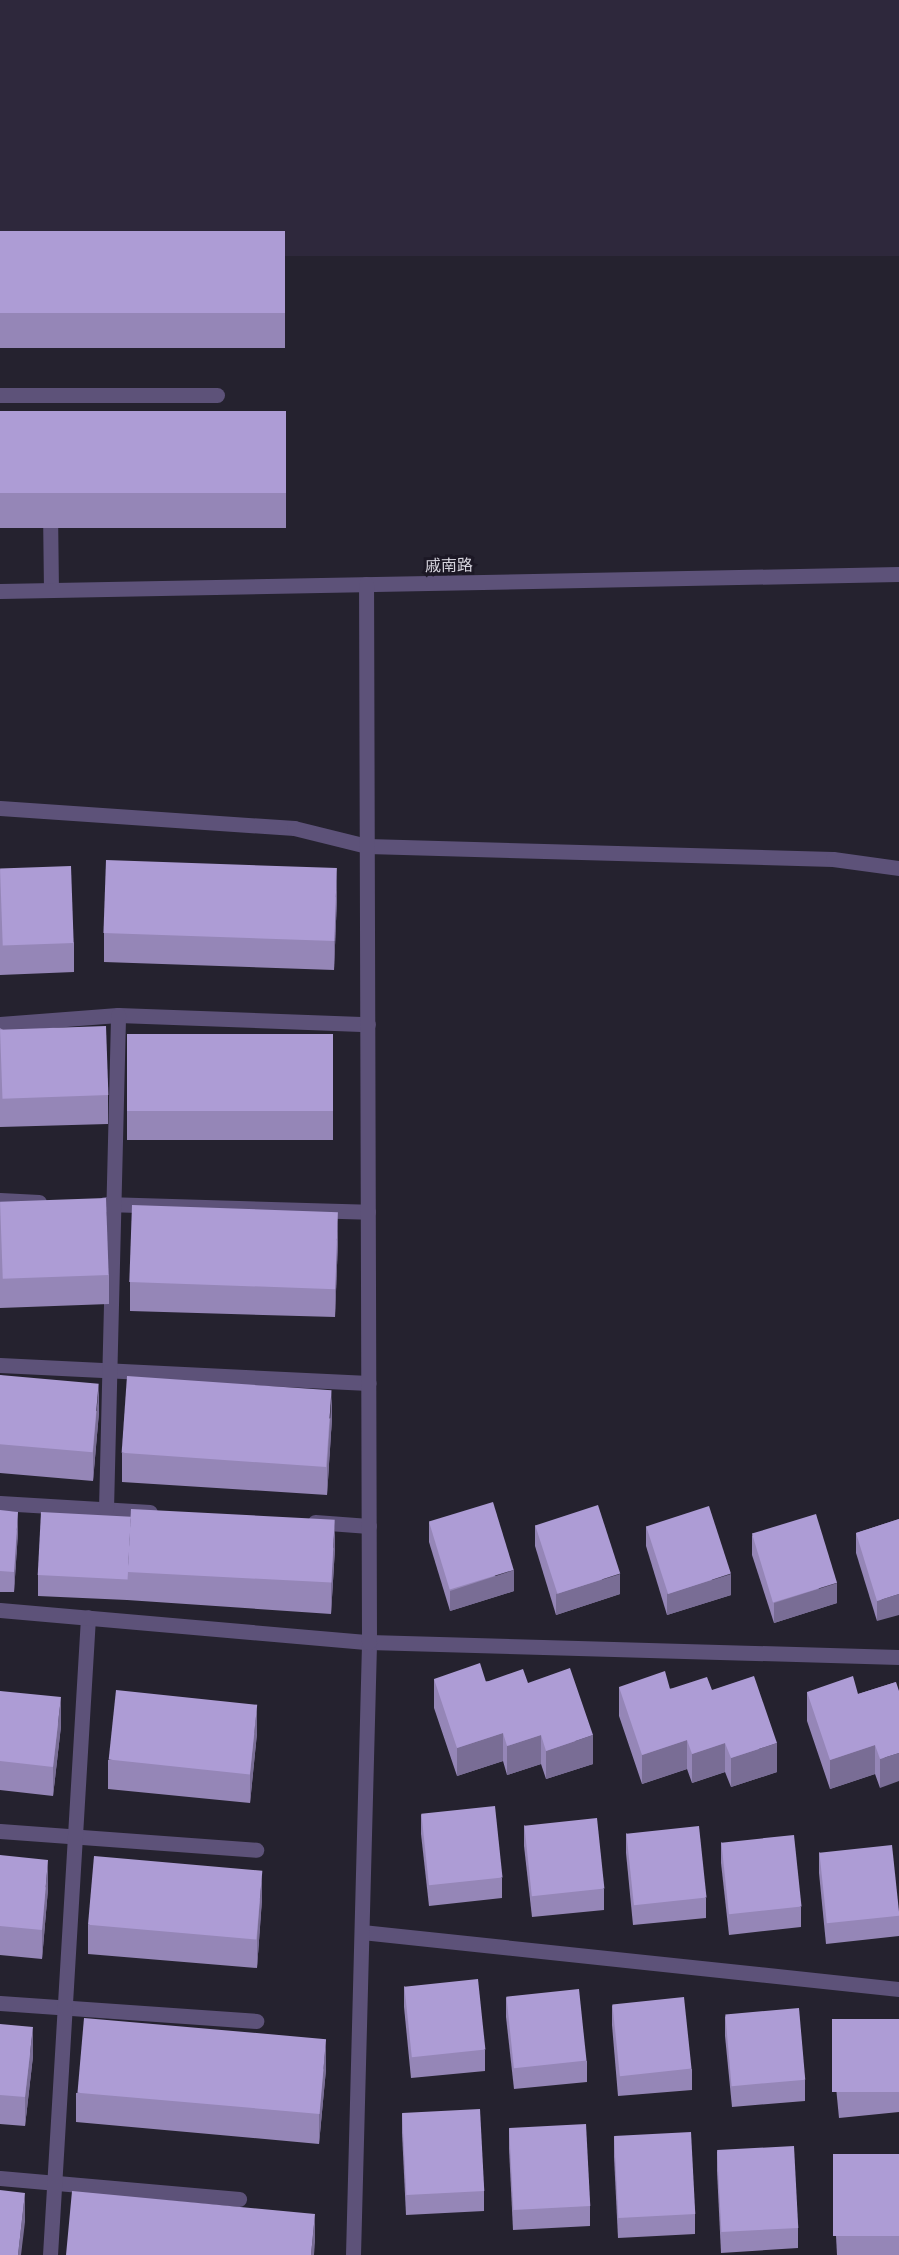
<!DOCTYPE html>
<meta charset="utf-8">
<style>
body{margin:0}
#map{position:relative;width:899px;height:2255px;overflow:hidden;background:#25222f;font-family:"Asap Condensed","Noto Sans SC",sans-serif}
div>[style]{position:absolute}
.built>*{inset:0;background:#2e283c;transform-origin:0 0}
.lane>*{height:15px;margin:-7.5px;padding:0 7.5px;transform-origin:7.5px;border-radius:7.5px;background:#5d5279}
.street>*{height:15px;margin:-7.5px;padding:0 7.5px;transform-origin:7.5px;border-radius:7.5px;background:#5d5279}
.wall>*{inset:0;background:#9586b7;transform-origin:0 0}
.shaded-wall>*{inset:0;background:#796d95}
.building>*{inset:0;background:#ad9cd5;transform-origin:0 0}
span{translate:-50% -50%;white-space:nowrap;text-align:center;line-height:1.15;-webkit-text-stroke:6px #1c1825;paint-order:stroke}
.street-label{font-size:16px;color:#d6d4dd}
</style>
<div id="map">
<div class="built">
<div style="left:0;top:0;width:899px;height:256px"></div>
</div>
<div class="lane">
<div style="left:0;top:395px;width:217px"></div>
<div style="left:50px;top:509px;width:81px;rotate:89.3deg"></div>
<div style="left:0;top:808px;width:295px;rotate:3.9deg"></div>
<div style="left:294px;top:828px;width:75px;rotate:13.9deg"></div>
<div style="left:367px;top:846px;width:466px;rotate:1.6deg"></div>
<div style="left:833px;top:859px;width:67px;rotate:7.8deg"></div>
<div style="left:0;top:1024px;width:118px;rotate:-4.4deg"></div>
<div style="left:118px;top:1015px;width:250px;rotate:2.1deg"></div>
<div style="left:0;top:1200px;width:39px;rotate:3deg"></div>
<div style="left:105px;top:1204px;width:263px;rotate:1.7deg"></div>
<div style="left:0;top:1365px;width:369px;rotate:2.8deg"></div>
<div style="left:0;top:1503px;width:150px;rotate:3.4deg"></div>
<div style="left:106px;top:1509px;width:494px;rotate:-88.6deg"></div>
<div style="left:315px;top:1522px;width:54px;rotate:4.2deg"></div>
<div style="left:369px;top:1642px;width:530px;rotate:1.62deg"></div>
<div style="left:0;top:1831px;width:257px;rotate:4.2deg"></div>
<div style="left:362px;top:1932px;width:540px;rotate:6.06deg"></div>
<div style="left:0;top:2003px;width:257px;rotate:4deg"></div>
<div style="left:0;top:2178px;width:240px;rotate:5deg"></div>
<div style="left:50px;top:2255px;width:639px;rotate:-86.59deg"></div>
</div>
<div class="street">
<div style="left:0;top:591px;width:899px;rotate:-1.08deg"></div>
<div style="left:0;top:1610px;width:370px;rotate:5deg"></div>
<div style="left:353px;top:2255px;width:613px;rotate:-88.5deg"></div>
<div style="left:369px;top:1642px;width:1058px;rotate:-90.16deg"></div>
</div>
<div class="wall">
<div style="left:0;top:231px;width:285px;height:117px"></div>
<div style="left:0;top:411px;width:286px;height:117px"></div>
<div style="clip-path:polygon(0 869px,74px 943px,74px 972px,0 975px)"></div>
<div style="clip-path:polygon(337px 897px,334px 970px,104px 962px,104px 933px)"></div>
<div style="clip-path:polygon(0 1028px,108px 1095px,108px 1124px,0 1127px)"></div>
<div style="left:333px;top:1034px;width:106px;height:206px;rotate:90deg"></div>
<div style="clip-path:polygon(0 1202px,109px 1275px,109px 1304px,0 1308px)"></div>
<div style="clip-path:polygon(338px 1240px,335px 1317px,130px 1311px,130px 1282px)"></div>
<div style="clip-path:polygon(0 1375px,99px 1412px,93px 1481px,0 1473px)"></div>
<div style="clip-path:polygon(332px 1418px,327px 1495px,122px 1482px,122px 1453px)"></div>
<div style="clip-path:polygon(0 1510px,18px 1532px,14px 1592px,0 1592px)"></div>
<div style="clip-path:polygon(899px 1519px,877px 1621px,856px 1553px,856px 1533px)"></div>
<div style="clip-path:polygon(429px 1522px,514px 1591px,450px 1611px,429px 1542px)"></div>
<div style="clip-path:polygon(535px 1525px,620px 1594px,556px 1615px,535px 1546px)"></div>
<div style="clip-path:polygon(646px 1526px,731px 1595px,667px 1615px,646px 1546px)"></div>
<div style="clip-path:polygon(752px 1535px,837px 1603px,774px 1623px,752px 1555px)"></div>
<div style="clip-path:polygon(335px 1548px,331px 1614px,127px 1600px,38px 1596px,38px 1575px)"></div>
<div style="clip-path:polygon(434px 1679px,528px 1683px,593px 1764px,546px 1779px,541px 1764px,507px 1775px,503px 1761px,457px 1776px,434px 1708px)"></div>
<div style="clip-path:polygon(896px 1682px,880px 1788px,875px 1774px,830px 1789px,807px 1721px,807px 1692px,858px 1694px)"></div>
<div style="clip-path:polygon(619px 1687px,712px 1690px,777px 1772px,731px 1787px,725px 1772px,692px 1783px,687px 1769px,642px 1784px,619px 1716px)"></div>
<div style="clip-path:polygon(0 1691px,61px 1726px,53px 1796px,0 1790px)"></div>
<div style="clip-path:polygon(257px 1733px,250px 1803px,108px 1789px,108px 1760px)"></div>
<div style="clip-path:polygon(421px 1814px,502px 1878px,502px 1898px,429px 1906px,421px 1834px)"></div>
<div style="clip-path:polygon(524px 1825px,604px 1889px,604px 1910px,532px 1917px,524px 1846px)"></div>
<div style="clip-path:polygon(626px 1833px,706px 1898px,706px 1918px,633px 1925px,626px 1853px)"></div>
<div style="clip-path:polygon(721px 1842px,801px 1907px,801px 1927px,729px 1935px,721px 1863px)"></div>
<div style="clip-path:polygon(819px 1852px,899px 1915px,899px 1936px,826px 1944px,819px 1873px)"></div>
<div style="clip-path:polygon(0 1855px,48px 1889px,42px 1959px,0 1955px)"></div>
<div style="clip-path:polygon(262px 1899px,257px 1968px,88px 1954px,88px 1925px)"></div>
<div style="clip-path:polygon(404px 1986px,485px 2050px,485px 2071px,411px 2078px,404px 2007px)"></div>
<div style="clip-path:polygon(506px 1997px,587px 2061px,587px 2082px,514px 2089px,506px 2017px)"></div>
<div style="clip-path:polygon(612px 2005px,692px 2069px,692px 2090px,618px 2096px,612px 2025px)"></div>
<div style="clip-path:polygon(725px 2016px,805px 2080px,805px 2101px,732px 2107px,725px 2036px)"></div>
<div style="clip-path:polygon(899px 2019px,899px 2112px,839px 2118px,832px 2046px,832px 2026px)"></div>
<div style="clip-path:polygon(0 2024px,33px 2056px,25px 2126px,0 2124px)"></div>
<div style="clip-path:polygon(326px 2069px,319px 2144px,76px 2122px,76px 2093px)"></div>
<div style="clip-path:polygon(402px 2113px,484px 2191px,484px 2211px,406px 2215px,402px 2133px)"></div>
<div style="clip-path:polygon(509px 2128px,590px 2206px,590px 2226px,513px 2230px,509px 2149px)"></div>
<div style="clip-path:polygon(614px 2136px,695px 2214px,695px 2234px,618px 2238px,614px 2157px)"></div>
<div style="clip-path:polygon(717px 2151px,798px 2228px,798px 2248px,721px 2253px,717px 2171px)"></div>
<div style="clip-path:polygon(899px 2154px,899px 2255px,837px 2255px,833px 2178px,833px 2158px)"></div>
</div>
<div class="shaded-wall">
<div style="clip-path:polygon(337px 868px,337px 897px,334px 970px,334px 941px)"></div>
<div style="clip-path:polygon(338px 1211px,338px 1240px,335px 1317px,335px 1289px)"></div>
<div style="clip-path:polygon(99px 1383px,99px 1412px,93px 1481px,93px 1452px)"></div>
<div style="clip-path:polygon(332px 1390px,332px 1418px,327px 1495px,327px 1466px)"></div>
<div style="clip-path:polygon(18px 1512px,18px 1532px,14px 1592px,14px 1572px)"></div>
<div style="clip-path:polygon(335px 1519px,335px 1548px,331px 1614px,331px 1585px)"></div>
<div style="clip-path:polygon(514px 1570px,514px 1591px,450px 1611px,450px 1591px)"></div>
<div style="clip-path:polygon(620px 1574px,620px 1594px,556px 1615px,556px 1594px)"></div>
<div style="clip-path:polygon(731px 1574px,731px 1595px,667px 1615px,667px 1594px)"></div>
<div style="clip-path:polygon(837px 1583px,837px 1603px,774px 1623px,774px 1603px)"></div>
<div style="clip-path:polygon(899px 1594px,899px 1615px,877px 1621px,877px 1601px)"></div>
<div style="clip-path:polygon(61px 1697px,61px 1726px,53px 1796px,53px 1767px)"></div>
<div style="clip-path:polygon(257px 1704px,257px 1733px,250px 1803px,250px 1774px)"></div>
<div style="clip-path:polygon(503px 1733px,503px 1761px,457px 1776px,457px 1748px)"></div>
<div style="clip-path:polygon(541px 1735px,541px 1764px,507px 1775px,507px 1746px)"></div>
<div style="clip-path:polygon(593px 1735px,593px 1764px,546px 1779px,546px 1751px)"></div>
<div style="clip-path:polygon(687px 1740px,687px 1769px,642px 1784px,642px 1755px)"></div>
<div style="clip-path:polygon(725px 1743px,725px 1772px,692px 1783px,692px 1754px)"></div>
<div style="clip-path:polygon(777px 1743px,777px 1772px,731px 1787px,731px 1758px)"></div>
<div style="clip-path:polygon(875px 1745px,875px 1774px,830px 1789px,830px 1760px)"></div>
<div style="clip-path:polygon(899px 1753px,899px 1781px,880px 1788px,880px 1759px)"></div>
<div style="clip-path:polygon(48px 1860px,48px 1889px,42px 1959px,42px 1930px)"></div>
<div style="clip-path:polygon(262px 1870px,262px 1899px,257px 1968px,257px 1939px)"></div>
<div style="clip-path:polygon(33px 2027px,33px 2056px,25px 2126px,25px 2097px)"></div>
<div style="clip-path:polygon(326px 2040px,326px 2069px,319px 2144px,319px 2115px)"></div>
<div style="clip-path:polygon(25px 2193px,25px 2222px,21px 2255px,18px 2255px)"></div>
<div style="clip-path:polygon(315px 2214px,315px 2242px,314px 2255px,311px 2255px)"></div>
</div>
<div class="building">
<div style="left:0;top:231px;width:285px;height:82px"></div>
<div style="left:0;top:411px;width:286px;height:82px"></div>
<div style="left:106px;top:860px;width:231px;height:73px;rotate:2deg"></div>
<div style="left:71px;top:866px;width:77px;height:71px;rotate:88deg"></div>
<div style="left:106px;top:1026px;width:69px;height:106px;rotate:88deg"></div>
<div style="left:333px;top:1034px;width:77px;height:206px;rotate:90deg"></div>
<div style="left:106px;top:1198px;width:77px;height:106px;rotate:88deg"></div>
<div style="left:132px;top:1205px;width:206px;height:77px;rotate:2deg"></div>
<div style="left:0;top:1375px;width:99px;height:69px;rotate:5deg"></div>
<div style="left:127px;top:1376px;width:205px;height:77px;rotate:4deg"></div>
<div style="left:493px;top:1502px;width:71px;height:67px;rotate:73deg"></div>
<div style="left:598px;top:1505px;width:72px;height:66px;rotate:72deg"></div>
<div style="left:709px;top:1506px;width:71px;height:66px;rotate:72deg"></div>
<div style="left:131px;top:1509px;width:204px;height:63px;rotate:3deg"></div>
<div style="clip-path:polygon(0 1510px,18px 1512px,14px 1572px,0 1571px)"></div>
<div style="left:41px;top:1512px;width:90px;height:63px;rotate:3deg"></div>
<div style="left:816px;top:1514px;width:72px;height:67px;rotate:73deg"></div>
<div style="clip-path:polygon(899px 1519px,899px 1594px,877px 1601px,856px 1533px)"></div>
<div style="clip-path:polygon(480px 1663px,486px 1682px,523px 1669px,528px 1683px,570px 1668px,593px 1735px,546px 1751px,541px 1735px,507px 1746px,503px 1733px,457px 1748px,434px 1679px)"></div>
<div style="clip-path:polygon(665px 1671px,670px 1689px,707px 1677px,712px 1690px,754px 1676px,777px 1743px,731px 1758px,725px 1743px,692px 1754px,687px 1740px,642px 1755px,619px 1687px)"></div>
<div style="clip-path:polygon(853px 1676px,858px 1694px,896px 1682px,899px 1691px,899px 1753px,880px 1759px,875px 1745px,830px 1760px,807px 1692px)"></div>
<div style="left:116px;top:1690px;width:142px;height:70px;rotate:6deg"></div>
<div style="clip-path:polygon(0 1691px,61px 1697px,53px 1767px,0 1761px)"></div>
<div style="left:495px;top:1806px;width:72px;height:74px;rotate:84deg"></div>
<div style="left:597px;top:1818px;width:71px;height:73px;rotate:84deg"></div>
<div style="left:699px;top:1826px;width:72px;height:73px;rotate:84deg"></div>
<div style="left:794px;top:1835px;width:72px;height:73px;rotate:84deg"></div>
<div style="left:892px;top:1845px;width:71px;height:73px;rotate:84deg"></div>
<div style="clip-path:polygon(0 1855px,48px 1860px,42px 1930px,0 1926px)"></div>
<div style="left:94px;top:1856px;width:169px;height:69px;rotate:5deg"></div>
<div style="left:478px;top:1979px;width:71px;height:74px;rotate:84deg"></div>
<div style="left:579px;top:1989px;width:72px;height:73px;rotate:84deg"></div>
<div style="left:684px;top:1997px;width:72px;height:72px;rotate:84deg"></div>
<div style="left:799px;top:2008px;width:72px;height:74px;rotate:85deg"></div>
<div style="left:84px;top:2018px;width:243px;height:75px;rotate:5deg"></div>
<div style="left:899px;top:2019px;width:73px;height:67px;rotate:90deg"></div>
<div style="clip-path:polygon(0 2024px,33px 2027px,25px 2097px,0 2095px)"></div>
<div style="left:480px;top:2109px;width:82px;height:78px;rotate:87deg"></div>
<div style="left:586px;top:2124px;width:82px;height:77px;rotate:87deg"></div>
<div style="left:691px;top:2132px;width:82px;height:77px;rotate:87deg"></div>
<div style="left:794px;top:2146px;width:82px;height:77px;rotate:87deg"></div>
<div style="left:899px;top:2154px;width:82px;height:66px;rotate:90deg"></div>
<div style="clip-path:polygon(0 2190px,25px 2193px,18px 2255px,0 2255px)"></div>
<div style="clip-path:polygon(72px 2191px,315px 2214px,311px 2255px,66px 2255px)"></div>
</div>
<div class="street-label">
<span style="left:449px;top:565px;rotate:-1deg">戚南路</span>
</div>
</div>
